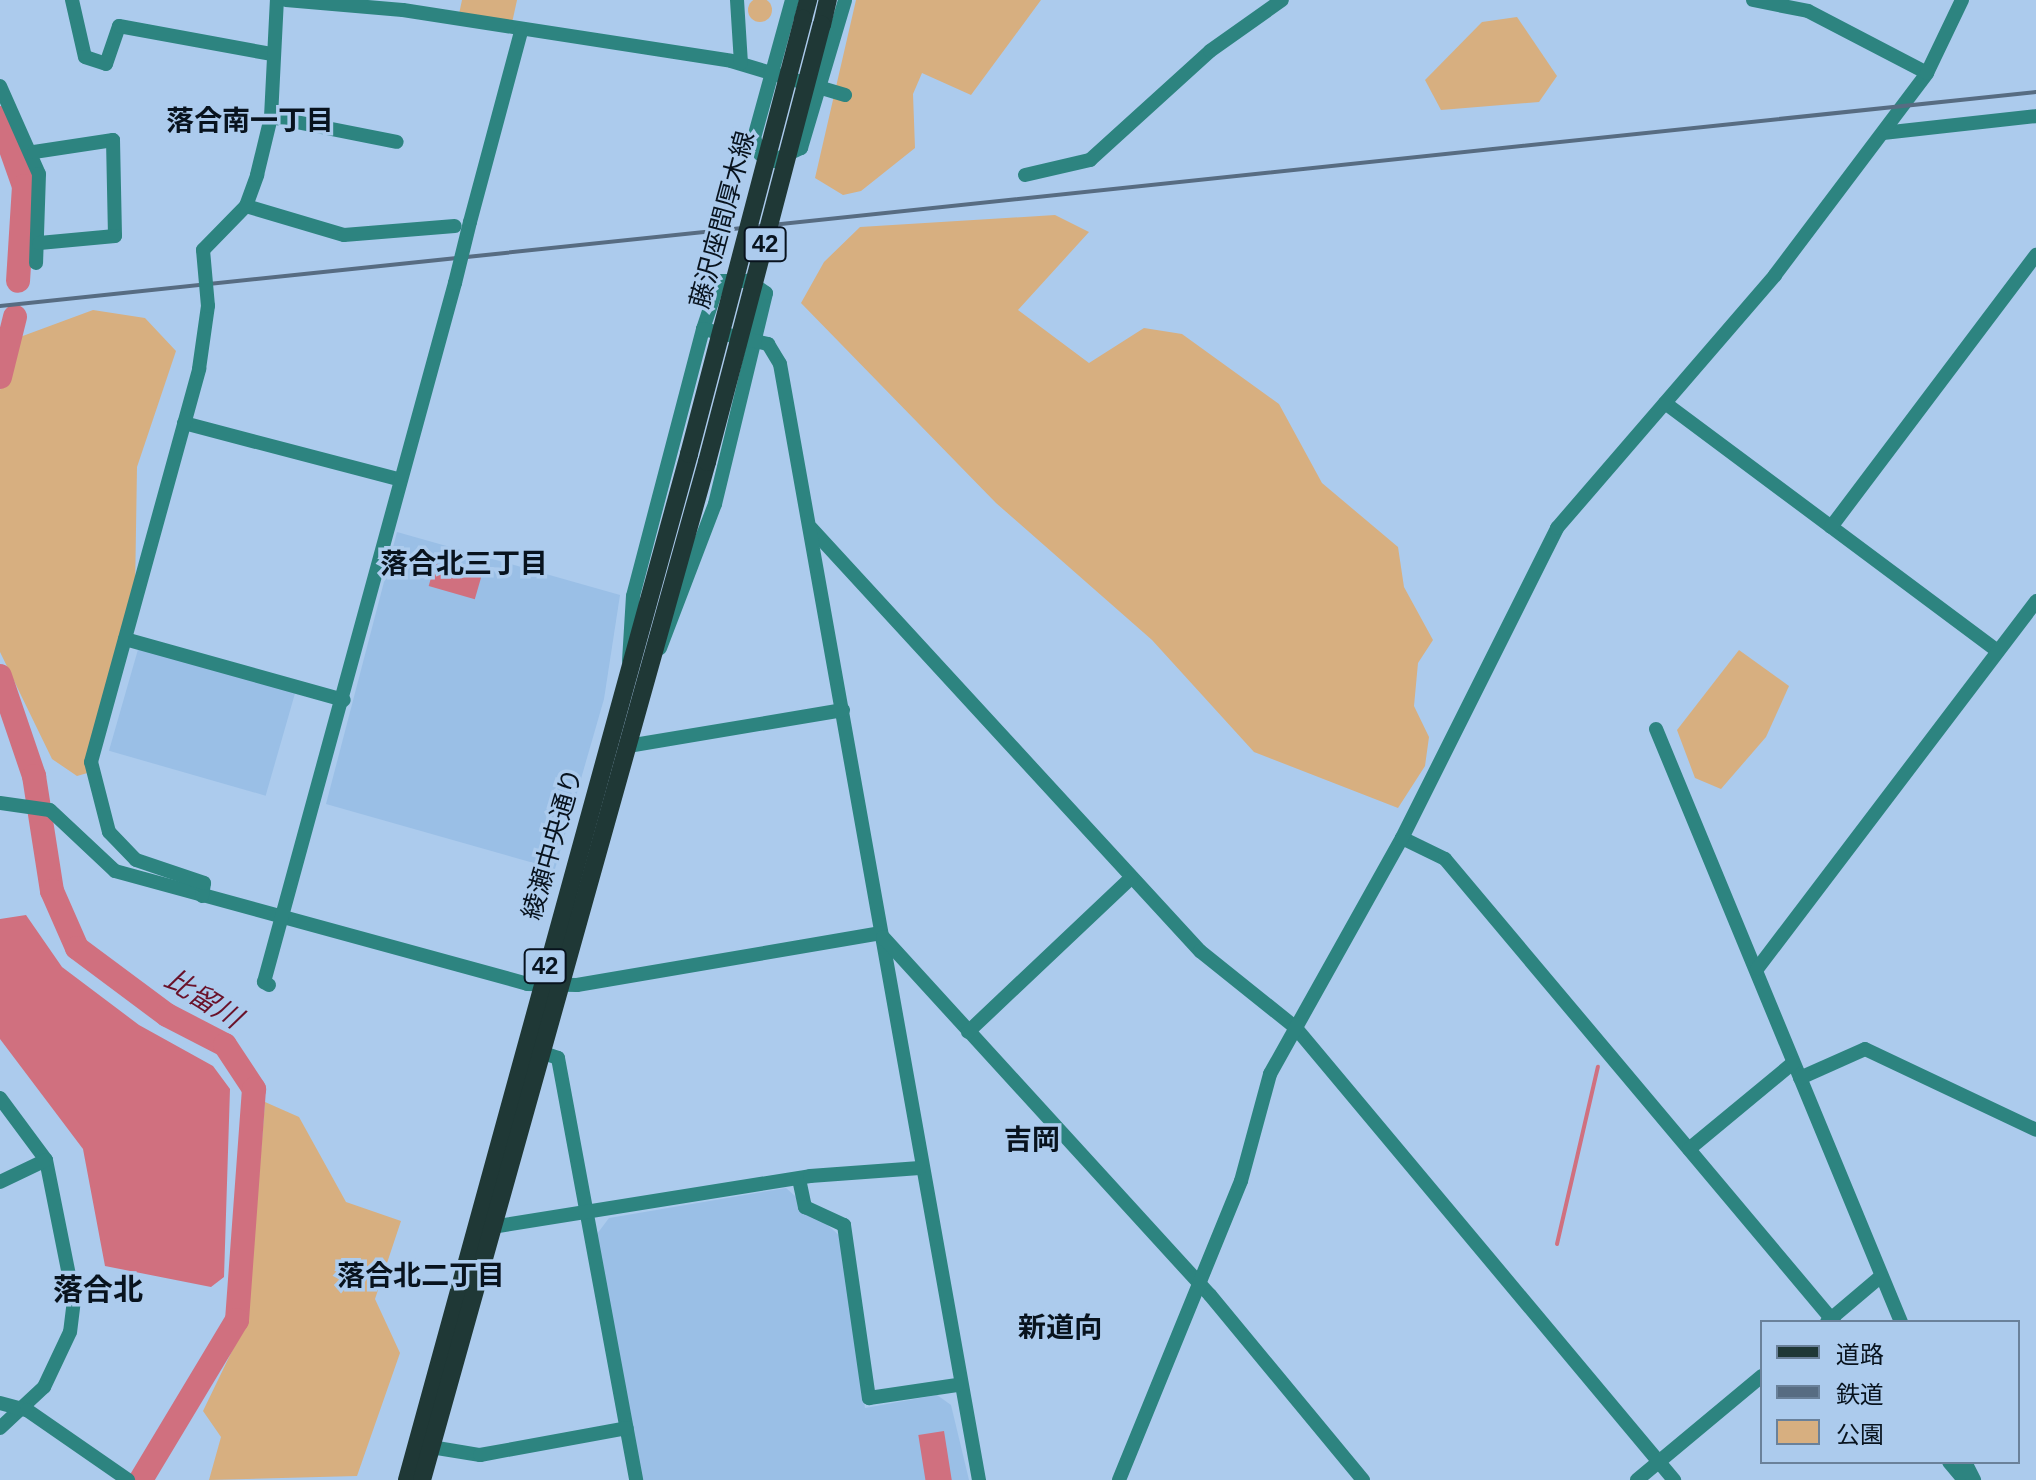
<!DOCTYPE html>
<meta charset="utf-8">
<style>
body{margin:0}
#map{position:relative;width:2036px;height:1480px;overflow:hidden;background:#accbed;font-family:Arial,"Noto Sans JP",sans-serif}
div>[style]{position:absolute}
.built>*{inset:0;background:#9abfe6;transform-origin:0 0}
.green>*{inset:0;background:#d7af80}
.round{border-radius:50%}
.water>*{inset:0;background:#d0707f;transform-origin:0 0}
.stream>*{height:4px;margin:-2px;padding:0 2px;transform-origin:2px;border-radius:2px;background:#d0707f}
.river>*{height:24px;margin:-12px;padding:0 12px;transform-origin:12px;border-radius:12px;background:#d0707f}
.minor>*{height:14px;margin:-7px;padding:0 7px;transform-origin:7px;border-radius:7px;background:#2d8480}
.major>*{height:18px;margin:-9px;padding:0 9px;transform-origin:9px;border-radius:9px;background:#1f3836}
.rail>*{height:4px;margin:-2px;padding:0 2px;transform-origin:2px;border-radius:2px;background:#576c82}
.minor-bridge>*{height:14px;margin:-7px;padding:0 7px;transform-origin:7px;border-radius:7px;background:#2d8480}
.major-bridge>*{height:18px;margin:-9px;padding:0 9px;transform-origin:9px;border-radius:9px;background:#1f3836}
span{translate:-50% -50%;white-space:nowrap;text-align:center;line-height:1.15;-webkit-text-stroke:7px #accbed;paint-order:stroke}
.shield-label span{padding:2px 6px;background:#accbed;border:2px solid;border-radius:6px;-webkit-text-stroke-width:0}
.shield-label{font-size:24px;color:#08131e;font-weight:700}
.street-label{font-size:26px;color:#08131e}
.neighbourhood-label{font-size:28px;color:#08131e;font-weight:700}
.water-label{font-size:28px;color:#6a122a;font-style:italic}
.quarter-label{font-size:30px;color:#08131e;font-weight:700}
.legend{position:absolute;left:1760px;top:1320px;width:260px;height:144px;box-sizing:border-box;background:#accbed;border:2px solid #6a819a;margin:0;padding:10px 14px;list-style:none;font-size:24px;color:#08131e}
.legend li{display:flex;align-items:center;gap:16px;height:40px}
.legend b{width:40px;border:2px solid #6a819a}
</style>
<div id="map">
<div class="built">
<div style="clip-path:polygon(397px 532px,620px 595px,604px 699px,555px 869px,326px 804px)"></div>
<div style="left:139px;top:646px;width:163px;height:109px;rotate:16deg"></div>
<div style="clip-path:polygon(786px 1188px,841px 1237px,865px 1408px,937px 1395px,951px 1405px,969px 1480px,642px 1480px,597px 1234px,609px 1218px)"></div>
</div>
<div class="green">
<div class="round" style="left:748px;top:-2px;width:24px;height:24px"></div>
<div style="clip-path:polygon(462px 0,517px 0,512px 23px,459px 14px)"></div>
<div style="clip-path:polygon(856px 0,1041px 0,971px 95px,922px 73px,913px 94px,915px 148px,861px 191px,843px 195px,815px 178px)"></div>
<div style="clip-path:polygon(1517px 17px,1557px 76px,1539px 102px,1441px 110px,1425px 80px,1482px 22px)"></div>
<div style="clip-path:polygon(1055px 215px,1089px 232px,1018px 310px,1089px 363px,1144px 328px,1182px 334px,1279px 404px,1322px 483px,1398px 547px,1404px 587px,1433px 640px,1418px 663px,1414px 706px,1429px 737px,1425px 766px,1398px 808px,1254px 752px,1152px 640px,996px 503px,801px 303px,824px 262px,860px 227px)"></div>
<div style="clip-path:polygon(93px 310px,145px 318px,176px 351px,137px 467px,135px 593px,91px 772px,77px 776px,52px 759px,0 652px,0 390px,20px 337px)"></div>
<div style="clip-path:polygon(1739px 650px,1789px 686px,1766px 737px,1721px 789px,1695px 778px,1677px 730px)"></div>
<div style="clip-path:polygon(265px 1102px,299px 1117px,346px 1202px,401px 1221px,375px 1299px,400px 1353px,357px 1476px,209px 1480px,221px 1437px,203px 1411px,247px 1320px)"></div>
</div>
<div class="water">
<div style="left:435px;top:564px;width:48px;height:23px;rotate:16deg"></div>
<div style="clip-path:polygon(26px 915px,62px 967px,139px 1025px,213px 1066px,230px 1089px,224px 1277px,211px 1287px,105px 1266px,83px 1149px,0 1039px,0 919px)"></div>
<div style="left:944px;top:1431px;width:50px;height:26px;rotate:81deg"></div>
</div>
<div class="stream">
<div style="left:1557px;top:1244px;width:182px;rotate:-77deg"></div>
</div>
<div class="river">
<div style="left:0;top:118px;width:72px;rotate:70.6deg"></div>
<div style="left:24px;top:186px;width:95px;rotate:93.6deg"></div>
<div style="left:0;top:377px;width:62px;rotate:-76deg"></div>
<div style="left:0;top:676px;width:106px;rotate:71.2deg"></div>
<div style="left:34px;top:776px;width:116px;rotate:81.1deg"></div>
<div style="left:52px;top:891px;width:62px;rotate:66.3deg"></div>
<div style="left:77px;top:948px;width:112px;rotate:36.7deg"></div>
<div style="left:167px;top:1015px;width:65px;rotate:27.3deg"></div>
<div style="left:225px;top:1045px;width:53px;rotate:56.6deg"></div>
<div style="left:254px;top:1089px;width:232px;rotate:94.2deg"></div>
<div style="left:237px;top:1320px;width:187px;rotate:121deg"></div>
</div>
<div class="minor">
<div style="left:72px;top:0;width:58px;rotate:77.2deg"></div>
<div style="left:85px;top:57px;width:22px;rotate:18deg"></div>
<div style="left:106px;top:64px;width:40px;rotate:-71.1deg"></div>
<div style="left:119px;top:26px;width:156px;rotate:10.4deg"></div>
<div style="left:286px;top:0;width:117px;rotate:4.9deg"></div>
<div style="left:403px;top:10px;width:332px;rotate:8.8deg"></div>
<div style="left:731px;top:61px;width:119px;rotate:16.6deg"></div>
<div style="left:737px;top:0;width:63px;rotate:86.4deg"></div>
<div style="left:792px;top:0;width:143px;rotate:105.4deg"></div>
<div style="left:754px;top:138px;width:17px;rotate:69deg"></div>
<div style="left:760px;top:154px;width:15px;rotate:28deg"></div>
<div style="left:773px;top:161px;width:31px;rotate:-25deg"></div>
<div style="left:801px;top:148px;width:154px;rotate:-73.4deg"></div>
<div style="left:1753px;top:0;width:56px;rotate:11.3deg"></div>
<div style="left:1808px;top:11px;width:134px;rotate:27.5deg"></div>
<div style="left:0;top:86px;width:96px;rotate:66.1deg"></div>
<div style="left:39px;top:174px;width:89px;rotate:91.9deg"></div>
<div style="left:271px;top:117px;width:128px;rotate:11.2deg"></div>
<div style="left:1883px;top:133px;width:154px;rotate:-6.3deg"></div>
<div style="left:34px;top:152px;width:80px;rotate:-8.6deg"></div>
<div style="left:113px;top:140px;width:96px;rotate:88.8deg"></div>
<div style="left:115px;top:236px;width:76px;rotate:174.7deg"></div>
<div style="left:1025px;top:175px;width:67px;rotate:-13deg"></div>
<div style="left:1090px;top:160px;width:162px;rotate:-42.2deg"></div>
<div style="left:1210px;top:51px;width:88px;rotate:-35.3deg"></div>
<div style="left:246px;top:206px;width:102px;rotate:16.5deg"></div>
<div style="left:344px;top:235px;width:111px;rotate:-4.6deg"></div>
<div style="left:470px;top:222px;width:198px;rotate:-75deg"></div>
<div style="left:203px;top:250px;width:62px;rotate:-45.7deg"></div>
<div style="left:246px;top:206px;width:33px;rotate:-70deg"></div>
<div style="left:257px;top:175px;width:60px;rotate:-76.4deg"></div>
<div style="left:271px;top:117px;width:117px;rotate:-87.1deg"></div>
<div style="left:1665px;top:403px;width:415px;rotate:36.7deg"></div>
<div style="left:184px;top:423px;width:224px;rotate:14.7deg"></div>
<div style="left:1831px;top:527px;width:341px;rotate:-53deg"></div>
<div style="left:811px;top:528px;width:575px;rotate:47.4deg"></div>
<div style="left:1200px;top:951px;width:122px;rotate:38.7deg"></div>
<div style="left:1295px;top:1027px;width:591px;rotate:50.08deg"></div>
<div style="left:125px;top:639px;width:227px;rotate:15.6deg"></div>
<div style="left:660px;top:648px;width:154px;rotate:-69.1deg"></div>
<div style="left:715px;top:504px;width:217px;rotate:-76.4deg"></div>
<div style="left:766px;top:293px;width:22px;rotate:-146deg"></div>
<div style="left:748px;top:281px;width:29px;rotate:180deg"></div>
<div style="left:719px;top:281px;width:51px;rotate:108.4deg"></div>
<div style="left:629px;top:661px;width:65px;rotate:-86.5deg"></div>
<div style="left:633px;top:596px;width:276px;rotate:-75.3deg"></div>
<div style="left:703px;top:329px;width:67px;rotate:13deg"></div>
<div style="left:768px;top:344px;width:23px;rotate:59deg"></div>
<div style="left:780px;top:364px;width:1134px;rotate:79.89deg"></div>
<div style="left:1656px;top:729px;width:642px;rotate:67.55deg"></div>
<div style="left:628px;top:746px;width:218px;rotate:-9.5deg"></div>
<div style="left:0;top:803px;width:50px;rotate:8deg"></div>
<div style="left:50px;top:810px;width:89px;rotate:43.2deg"></div>
<div style="left:115px;top:871px;width:427px;rotate:15.3deg"></div>
<div style="left:527px;top:984px;width:50px;rotate:1.1deg"></div>
<div style="left:577px;top:985px;width:307px;rotate:-9.7deg"></div>
<div style="left:1402px;top:838px;width:48px;rotate:26deg"></div>
<div style="left:1445px;top:859px;width:605px;rotate:49.96deg"></div>
<div style="left:202px;top:896px;width:13px;rotate:-81deg"></div>
<div style="left:204px;top:883px;width:72px;rotate:-161.3deg"></div>
<div style="left:136px;top:860px;width:39px;rotate:-134deg"></div>
<div style="left:109px;top:832px;width:72px;rotate:-104.4deg"></div>
<div style="left:91px;top:762px;width:408px;rotate:-74.6deg"></div>
<div style="left:199px;top:369px;width:64px;rotate:-81.9deg"></div>
<div style="left:883px;top:937px;width:485px;rotate:47.6deg"></div>
<div style="left:1210px;top:1295px;width:240px;rotate:50.4deg"></div>
<div style="left:1757px;top:969px;width:462px;rotate:-52.8deg"></div>
<div style="left:269px;top:985px;width:6px;rotate:-149deg"></div>
<div style="left:264px;top:982px;width:725px;rotate:-74.72deg"></div>
<div style="left:968px;top:1032px;width:224px;rotate:-43.4deg"></div>
<div style="left:540px;top:1052px;width:19px;rotate:18deg"></div>
<div style="left:558px;top:1058px;width:429px;rotate:79.5deg"></div>
<div style="left:1800px;top:1078px;width:71px;rotate:-24deg"></div>
<div style="left:1865px;top:1049px;width:189px;rotate:25.3deg"></div>
<div style="left:0;top:1098px;width:77px;rotate:53.4deg"></div>
<div style="left:46px;top:1160px;width:143px;rotate:78.7deg"></div>
<div style="left:74px;top:1300px;width:32px;rotate:97deg"></div>
<div style="left:70px;top:1332px;width:61px;rotate:115.3deg"></div>
<div style="left:44px;top:1387px;width:60px;rotate:137deg"></div>
<div style="left:1689px;top:1149px;width:135px;rotate:-39.6deg"></div>
<div style="left:799px;top:1179px;width:29px;rotate:78deg"></div>
<div style="left:805px;top:1207px;width:43px;rotate:24.8deg"></div>
<div style="left:844px;top:1225px;width:175px;rotate:81.8deg"></div>
<div style="left:869px;top:1398px;width:89px;rotate:-8.4deg"></div>
<div style="left:0;top:1182px;width:51px;rotate:-25.6deg"></div>
<div style="left:492px;top:1227px;width:322px;rotate:-9.1deg"></div>
<div style="left:810px;top:1176px;width:110px;rotate:-4.2deg"></div>
<div style="left:1827px;top:1322px;width:70px;rotate:-40.3deg"></div>
<div style="left:0;top:1403px;width:28px;rotate:15deg"></div>
<div style="left:27px;top:1410px;width:123px;rotate:34.7deg"></div>
<div style="left:431px;top:1447px;width:50px;rotate:9.3deg"></div>
<div style="left:480px;top:1455px;width:149px;rotate:-10.4deg"></div>
<div style="left:1949px;top:1462px;width:23px;rotate:50deg"></div>
<div style="left:1965px;top:1462px;width:20px;rotate:63deg"></div>
<div style="left:1119px;top:1480px;width:323px;rotate:-67.8deg"></div>
<div style="left:1241px;top:1181px;width:111px;rotate:-74.8deg"></div>
<div style="left:1270px;top:1074px;width:270px;rotate:-60.8deg"></div>
<div style="left:1402px;top:838px;width:347px;rotate:-63.4deg"></div>
<div style="left:1557px;top:528px;width:334px;rotate:-49.2deg"></div>
<div style="left:1775px;top:275px;width:253px;rotate:-53deg"></div>
<div style="left:1927px;top:73px;width:81px;rotate:-64.4deg"></div>
<div style="left:1637px;top:1480px;width:163px;rotate:-39.8deg"></div>
</div>
<div class="major">
<div style="left:803px;top:19px;width:20px;rotate:-75deg"></div>
<div style="left:822px;top:25px;width:26px;rotate:-77deg"></div>
<div style="left:407px;top:1480px;width:1064px;rotate:-74.63deg"></div>
<div style="left:422px;top:1480px;width:1057px;rotate:-74.36deg"></div>
</div>
<div class="rail">
<div style="left:0;top:306px;width:2047px;rotate:-6deg"></div>
</div>
<div class="minor-bridge">
<div style="left:203px;top:250px;width:56px;rotate:84.9deg"></div>
<div style="left:455px;top:283px;width:63px;rotate:-76.2deg"></div>
</div>
<div class="major-bridge">
<div style="left:689px;top:454px;width:450px;rotate:-75.3deg"></div>
<div style="left:707px;top:462px;width:452px;rotate:-75.3deg"></div>
</div>
<div class="shield-label">
<span style="left:765px;top:244px">42</span>
<span style="left:545px;top:966px">42</span>
</div>
<div class="street-label">
<span style="left:723px;top:220px;rotate:-75deg">藤沢座間厚木線</span>
<span style="left:553px;top:844px;rotate:-74deg">綾瀬中央通り</span>
</div>
<div class="neighbourhood-label">
<span style="left:250px;top:121px">落合南一丁目</span>
<span style="left:464px;top:564px">落合北三丁目</span>
<span style="left:1032px;top:1140px">吉岡</span>
<span style="left:421px;top:1276px">落合北二丁目</span>
<span style="left:1060px;top:1328px">新道向</span>
</div>
<div class="water-label">
<span style="left:203px;top:999px;rotate:32deg">比留川</span>
</div>
<div class="quarter-label">
<span style="left:98px;top:1290px">落合北</span>
</div>
<ul class="legend">
<li><b style="height:10px;background:#1f3836"></b>道路</li>
<li><b style="height:10px;background:#576c82"></b>鉄道</li>
<li><b style="height:22px;background:#d7af80"></b>公園</li>
</ul>
</div>
